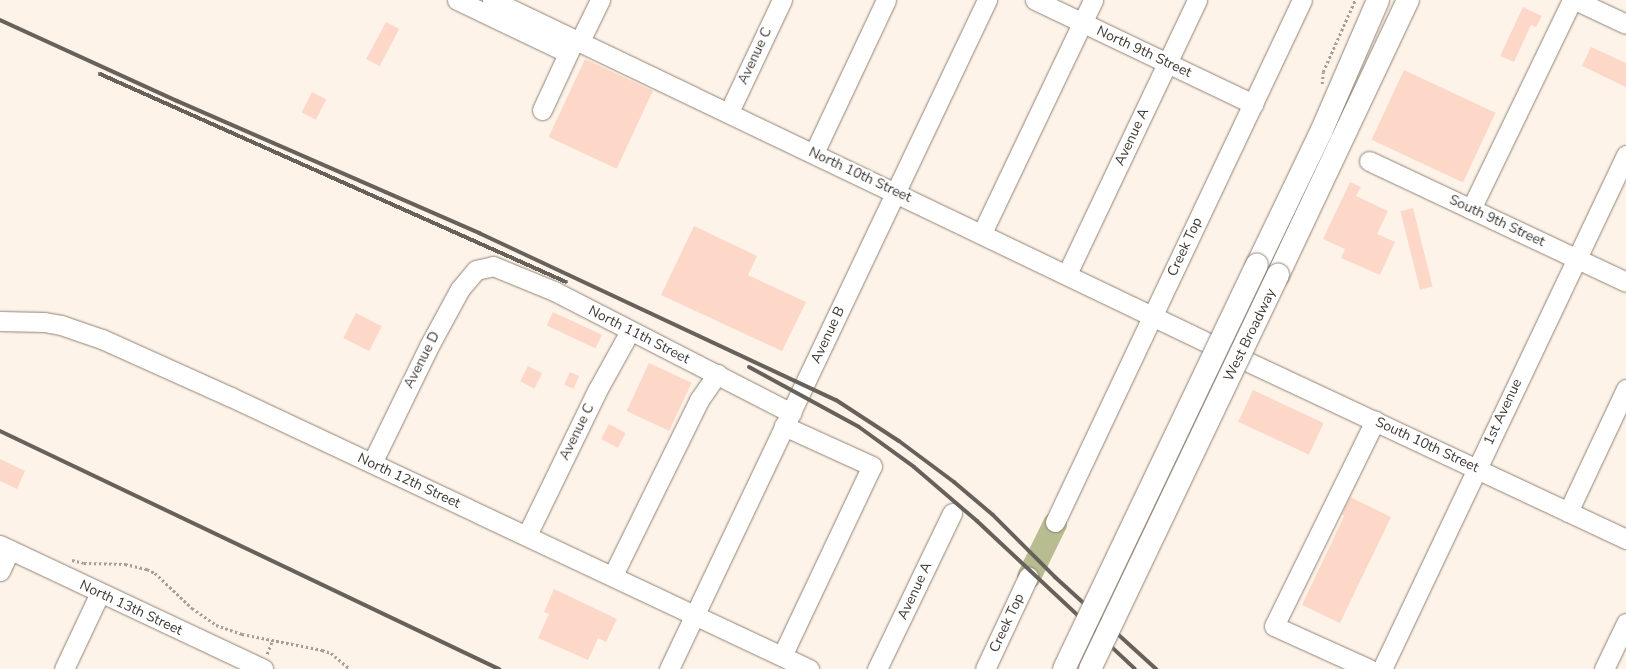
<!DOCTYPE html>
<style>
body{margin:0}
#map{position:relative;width:1626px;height:669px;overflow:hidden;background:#fef3e8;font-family:"Nunito Sans",sans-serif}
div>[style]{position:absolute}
.river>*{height:24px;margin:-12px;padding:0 12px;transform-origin:12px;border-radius:12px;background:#b8bc91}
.building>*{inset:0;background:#fdd8c9;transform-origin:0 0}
.path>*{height:2.5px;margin-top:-1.25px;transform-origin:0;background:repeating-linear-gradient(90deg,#a79f96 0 2.5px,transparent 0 5px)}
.roads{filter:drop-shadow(0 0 1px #908377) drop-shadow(0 0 1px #908377)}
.minor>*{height:19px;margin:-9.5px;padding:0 9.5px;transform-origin:9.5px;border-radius:9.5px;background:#fff}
.major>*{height:22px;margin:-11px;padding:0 11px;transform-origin:11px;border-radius:11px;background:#fff}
.rail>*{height:4px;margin:-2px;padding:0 2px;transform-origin:2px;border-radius:2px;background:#67615b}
.bridges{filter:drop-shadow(0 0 1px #908377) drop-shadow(0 0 1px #908377)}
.major-bridge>*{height:22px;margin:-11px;padding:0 11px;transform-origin:11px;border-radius:11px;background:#fff}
span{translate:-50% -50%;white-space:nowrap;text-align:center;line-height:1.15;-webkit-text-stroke:4.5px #fff;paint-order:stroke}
.street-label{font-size:14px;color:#3e3934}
</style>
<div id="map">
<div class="river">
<div style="left:1029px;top:577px;width:59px;rotate:-63.9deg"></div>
</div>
<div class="building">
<div style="clip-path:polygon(1523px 7px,1542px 16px,1536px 27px,1531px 25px,1514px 62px,1500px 56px)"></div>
<div style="left:386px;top:22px;width:15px;height:42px;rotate:28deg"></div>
<div style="clip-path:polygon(1591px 47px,1626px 63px,1626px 87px,1582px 66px)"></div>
<div style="left:585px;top:59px;width:75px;height:86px;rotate:25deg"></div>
<div style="left:1404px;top:70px;width:101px;height:77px;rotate:25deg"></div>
<div style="left:312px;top:92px;width:16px;height:23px;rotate:27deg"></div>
<div style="clip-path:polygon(1350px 182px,1361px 187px,1356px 196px,1388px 211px,1377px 234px,1395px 242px,1380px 275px,1341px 258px,1345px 249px,1323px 239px)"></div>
<div style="left:1413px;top:208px;width:81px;height:13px;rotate:76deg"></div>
<div style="clip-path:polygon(694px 226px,757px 256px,748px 275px,806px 302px,782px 351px,661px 295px)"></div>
<div style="left:553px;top:312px;width:54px;height:15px;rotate:25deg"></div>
<div style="left:356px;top:313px;width:29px;height:28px;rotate:27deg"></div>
<div style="left:649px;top:363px;width:47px;height:53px;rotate:25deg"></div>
<div style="left:528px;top:366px;width:16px;height:17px;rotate:27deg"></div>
<div style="left:570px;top:372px;width:10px;height:14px;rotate:24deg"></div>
<div style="left:1253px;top:390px;width:78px;height:35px;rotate:25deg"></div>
<div style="left:609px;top:424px;width:19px;height:17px;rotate:28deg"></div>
<div style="clip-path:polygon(0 459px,25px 471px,17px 489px,0 481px)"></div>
<div style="clip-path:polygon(1350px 497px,1391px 517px,1340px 623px,1302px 605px,1344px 516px,1342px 514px)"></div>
<div style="clip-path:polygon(554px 589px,617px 619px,606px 642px,598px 638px,588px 660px,538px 638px,549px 614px,544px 612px)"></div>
</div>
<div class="path">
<div style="left:1322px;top:84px;width:12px;rotate:-85deg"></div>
<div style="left:1323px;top:72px;width:79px;rotate:-66deg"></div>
<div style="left:72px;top:560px;width:12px;rotate:14deg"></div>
<div style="left:84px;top:563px;width:41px;rotate:1.4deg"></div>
<div style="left:125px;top:564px;width:23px;rotate:13deg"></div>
<div style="left:147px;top:569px;width:9px;rotate:27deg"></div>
<div style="left:155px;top:573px;width:51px;rotate:43.4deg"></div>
<div style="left:192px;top:608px;width:29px;rotate:35deg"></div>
<div style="left:216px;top:625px;width:28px;rotate:19deg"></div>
<div style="left:242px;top:634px;width:82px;rotate:11.3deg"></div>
<div style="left:322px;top:650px;width:9px;rotate:18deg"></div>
<div style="left:331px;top:653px;width:25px;rotate:40deg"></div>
<div style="left:267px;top:654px;width:14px;rotate:-69deg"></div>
</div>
<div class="roads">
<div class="minor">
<div style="left:457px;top:0;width:123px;rotate:25.5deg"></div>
<div style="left:492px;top:0;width:815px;rotate:25.59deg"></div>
<div style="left:1227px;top:352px;width:441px;rotate:25.1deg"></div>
<div style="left:1035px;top:0;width:242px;rotate:25.5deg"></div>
<div style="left:1575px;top:0;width:56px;rotate:25.2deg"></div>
<div style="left:580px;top:41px;width:46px;rotate:-64deg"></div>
<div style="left:542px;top:110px;width:74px;rotate:-65.2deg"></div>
<div style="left:729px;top:112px;width:124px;rotate:-64.7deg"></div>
<div style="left:814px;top:153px;width:169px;rotate:-64.8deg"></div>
<div style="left:1369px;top:161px;width:284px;rotate:25.2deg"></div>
<div style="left:1471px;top:209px;width:232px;rotate:-64.2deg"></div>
<div style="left:982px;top:233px;width:258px;rotate:-64.5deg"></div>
<div style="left:1067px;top:274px;width:303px;rotate:-64.6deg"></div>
<div style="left:0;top:321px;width:44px;rotate:1.3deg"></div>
<div style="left:44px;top:322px;width:17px;rotate:10deg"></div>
<div style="left:61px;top:325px;width:43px;rotate:18.9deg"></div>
<div style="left:102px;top:339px;width:141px;rotate:24.2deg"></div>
<div style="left:231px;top:397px;width:639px;rotate:25.2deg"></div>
<div style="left:372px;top:463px;width:130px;rotate:-64deg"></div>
<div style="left:429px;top:346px;width:65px;rotate:-61.5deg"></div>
<div style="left:460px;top:289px;width:25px;rotate:-50deg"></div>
<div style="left:476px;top:270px;width:17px;rotate:-13deg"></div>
<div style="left:493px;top:266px;width:66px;rotate:22.3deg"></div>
<div style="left:554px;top:291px;width:267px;rotate:27.2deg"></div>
<div style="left:1568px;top:512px;width:136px;rotate:-64.8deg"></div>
<div style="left:1055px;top:522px;width:577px;rotate:-64.68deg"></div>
<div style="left:527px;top:535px;width:162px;rotate:-64.1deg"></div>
<div style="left:598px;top:389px;width:66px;rotate:-61.1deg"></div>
<div style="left:0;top:545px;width:291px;rotate:25.2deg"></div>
<div style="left:0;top:571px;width:23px;rotate:-65deg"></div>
<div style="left:613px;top:575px;width:195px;rotate:-63.8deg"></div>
<div style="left:699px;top:400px;width:32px;rotate:-55deg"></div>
<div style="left:782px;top:656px;width:210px;rotate:-64.7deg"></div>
<div style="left:872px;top:466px;width:97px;rotate:-155.6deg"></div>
<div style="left:64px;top:669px;width:84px;rotate:-64.7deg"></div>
<div style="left:669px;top:669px;width:741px;rotate:-64.58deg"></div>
<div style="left:877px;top:669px;width:173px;rotate:-64.3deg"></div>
<div style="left:985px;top:669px;width:102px;rotate:-64.9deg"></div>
<div style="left:1369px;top:669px;width:104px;rotate:-155.6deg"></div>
<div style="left:1274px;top:626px;width:229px;rotate:-63.8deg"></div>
<div style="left:1382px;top:669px;width:569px;rotate:-64.61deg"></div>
<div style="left:1604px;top:669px;width:51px;rotate:-64.4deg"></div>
</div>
<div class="major">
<div style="left:1257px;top:265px;width:148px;rotate:-64.3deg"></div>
<div style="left:1321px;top:132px;width:144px;rotate:-66.6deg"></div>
<div style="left:1278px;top:275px;width:304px;rotate:-64.7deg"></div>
</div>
</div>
<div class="rail">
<div style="left:0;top:20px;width:195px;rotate:24.6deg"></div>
<div style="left:177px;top:101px;width:330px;rotate:23.6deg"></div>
<div style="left:479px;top:233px;width:394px;rotate:25.1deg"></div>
<div style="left:836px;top:400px;width:75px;rotate:33.1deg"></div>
<div style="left:899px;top:441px;width:69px;rotate:36.7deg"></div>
<div style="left:954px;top:482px;width:51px;rotate:40.2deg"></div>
<div style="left:993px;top:515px;width:88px;rotate:45deg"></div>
<div style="left:1055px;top:577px;width:137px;rotate:42.3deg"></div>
<div style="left:100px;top:74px;width:510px;rotate:24.05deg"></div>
<div style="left:749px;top:367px;width:125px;rotate:28.6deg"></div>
<div style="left:859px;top:427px;width:68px;rotate:36deg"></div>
<div style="left:914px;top:467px;width:83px;rotate:40.6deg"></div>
<div style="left:977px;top:521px;width:216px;rotate:43.1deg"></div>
<div style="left:0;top:431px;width:553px;rotate:25.5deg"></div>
</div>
<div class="bridges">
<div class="major-bridge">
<div style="left:1064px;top:669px;width:448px;rotate:-64.5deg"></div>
<div style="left:1090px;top:669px;width:437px;rotate:-64.5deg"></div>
</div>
</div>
<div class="street-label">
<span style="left:1144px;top:52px;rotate:25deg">North 9th Street</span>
<span style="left:755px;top:56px;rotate:-65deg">Avenue C</span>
<span style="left:1132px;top:137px;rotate:-65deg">Avenue A</span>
<span style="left:860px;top:175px;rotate:25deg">North 10th Street</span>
<span style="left:1497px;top:221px;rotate:25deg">South 9th Street</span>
<span style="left:1185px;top:247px;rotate:-65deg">Creek Top</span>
<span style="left:639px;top:335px;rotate:27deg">North 11th Street</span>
<span style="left:828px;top:335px;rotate:-65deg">Avenue B</span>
<span style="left:1250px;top:335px;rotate:-64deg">West Broadway</span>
<span style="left:422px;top:360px;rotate:-63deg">Avenue D</span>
<span style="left:1503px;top:412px;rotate:-65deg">1st Avenue</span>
<span style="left:577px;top:432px;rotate:-64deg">Avenue C</span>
<span style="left:1427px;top:445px;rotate:25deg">South 10th Street</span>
<span style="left:409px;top:481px;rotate:25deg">North 12th Street</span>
<span style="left:915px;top:591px;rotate:-65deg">Avenue A</span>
<span style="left:131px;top:608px;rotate:25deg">North 13th Street</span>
<span style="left:1007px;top:623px;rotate:-65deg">Creek Top</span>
</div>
</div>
